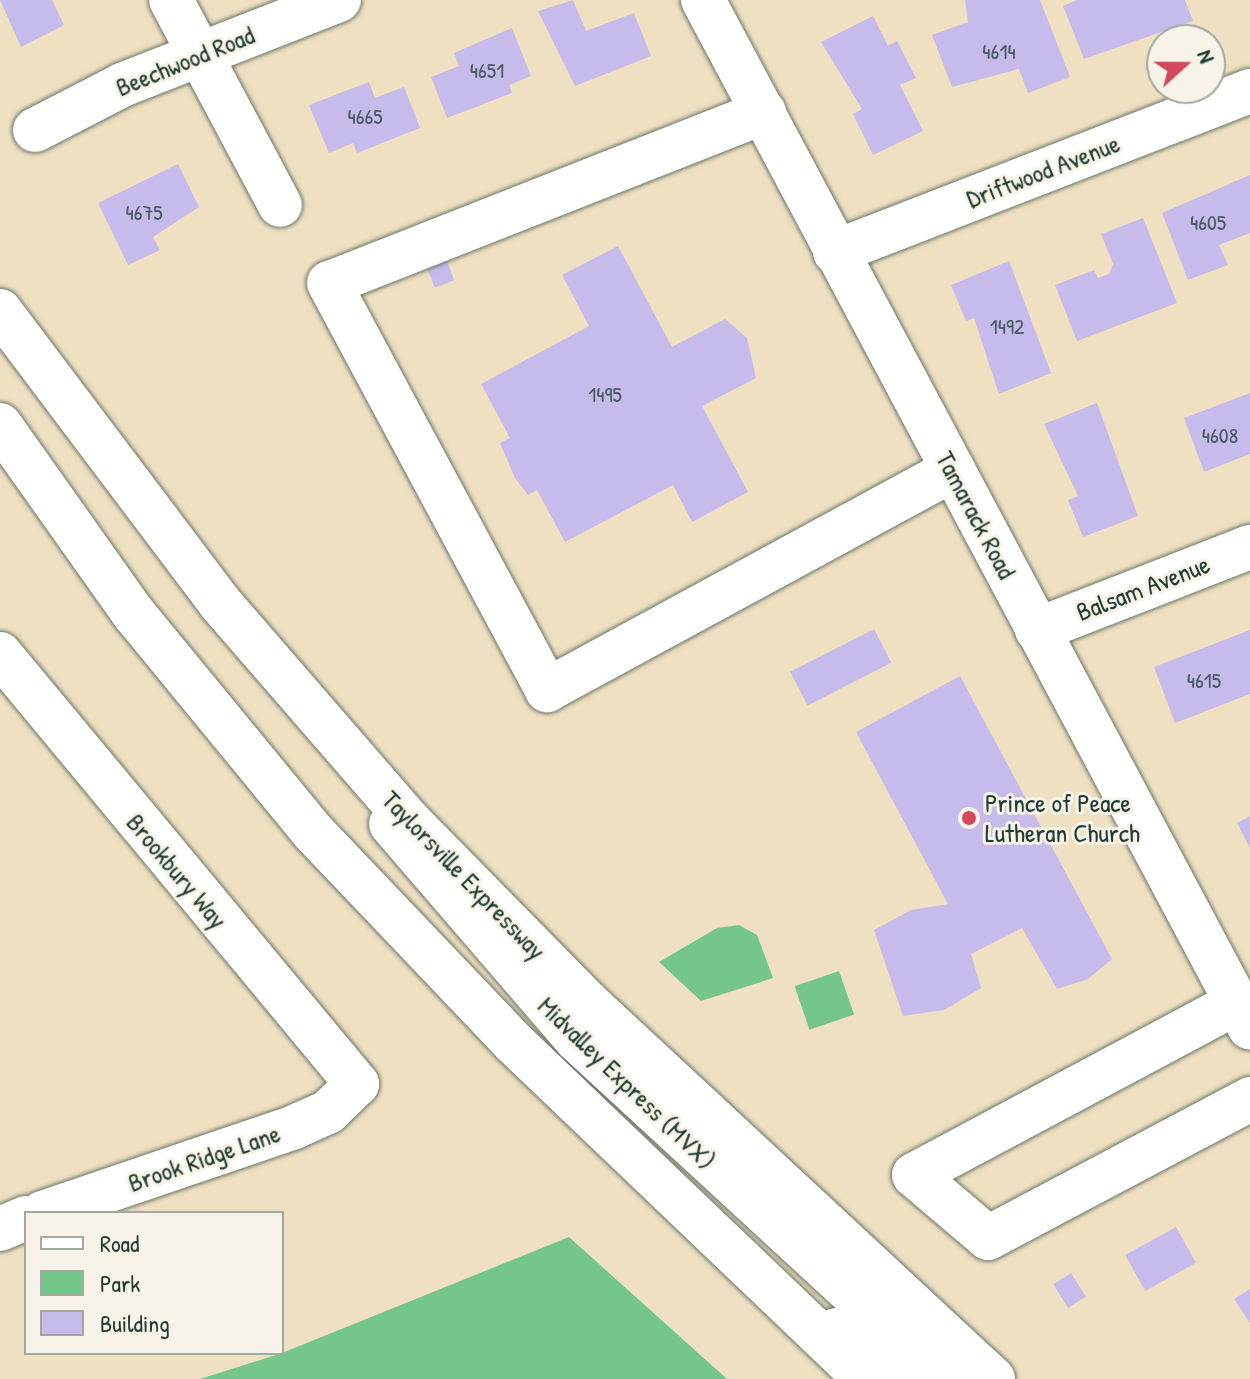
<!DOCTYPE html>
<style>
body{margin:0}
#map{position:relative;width:1250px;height:1379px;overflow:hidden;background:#f0e0c2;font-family:"Patrick Hand",sans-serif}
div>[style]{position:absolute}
.green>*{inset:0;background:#75c789;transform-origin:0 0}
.building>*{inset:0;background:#c7bbec;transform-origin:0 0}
.roads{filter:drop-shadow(0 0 2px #687666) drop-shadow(0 0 2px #687666)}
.minor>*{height:44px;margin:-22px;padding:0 22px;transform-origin:22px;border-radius:22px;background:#fff}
.major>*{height:44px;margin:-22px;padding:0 22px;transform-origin:22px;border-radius:22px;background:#fff}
.dots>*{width:22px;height:22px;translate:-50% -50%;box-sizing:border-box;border:4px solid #f7f3e8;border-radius:50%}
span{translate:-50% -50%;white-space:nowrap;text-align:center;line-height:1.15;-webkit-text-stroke:6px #f7f3e8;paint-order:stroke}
.number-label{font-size:22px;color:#495c62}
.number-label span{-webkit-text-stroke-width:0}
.street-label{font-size:26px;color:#1f3d34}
.poi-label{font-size:26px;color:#1f3d34}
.left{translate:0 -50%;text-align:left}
.legend{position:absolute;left:24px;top:1211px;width:260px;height:144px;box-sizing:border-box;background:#f7f3e8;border:2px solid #a1aaa0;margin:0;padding:10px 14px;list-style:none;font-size:24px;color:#1f3d34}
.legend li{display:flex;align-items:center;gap:16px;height:40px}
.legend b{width:40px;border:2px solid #a1aaa0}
.north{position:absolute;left:1146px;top:24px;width:80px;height:80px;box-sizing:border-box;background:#f7f3e8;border:2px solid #a1aaa0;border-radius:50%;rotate:69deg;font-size:22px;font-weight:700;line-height:32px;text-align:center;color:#1f3d34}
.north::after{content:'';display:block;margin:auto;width:28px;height:36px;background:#d1495b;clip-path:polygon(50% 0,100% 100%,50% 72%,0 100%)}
</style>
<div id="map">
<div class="green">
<div style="clip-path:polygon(739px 925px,757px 935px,773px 978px,701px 1001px,659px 962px,717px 928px)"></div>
<div style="left:839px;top:971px;width:46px;height:47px;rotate:71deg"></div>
<div style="clip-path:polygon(569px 1237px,727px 1379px,200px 1379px,282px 1353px)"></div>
</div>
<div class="building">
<div style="clip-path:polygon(0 0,52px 0,64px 25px,21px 47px)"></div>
<div style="clip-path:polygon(573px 0,586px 31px,634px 13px,651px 56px,575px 86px,538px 11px)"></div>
<div style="clip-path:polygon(965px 0,1040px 0,1070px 77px,1028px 93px,1019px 69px,952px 87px,932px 35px,968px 22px)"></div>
<div style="clip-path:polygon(1077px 0,1185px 0,1193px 21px,1084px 59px,1063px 6px)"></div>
<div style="clip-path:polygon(873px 16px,888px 46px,897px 41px,916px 78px,900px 85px,923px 131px,873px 155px,853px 114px,862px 109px,821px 42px)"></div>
<div style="clip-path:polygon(512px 28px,531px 76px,509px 85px,512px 93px,447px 118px,431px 77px,459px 66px,454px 53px)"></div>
<div style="clip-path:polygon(369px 82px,375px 98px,404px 87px,420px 128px,357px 153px,353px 143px,329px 153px,309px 105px)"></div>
<div style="clip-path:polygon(178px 164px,199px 207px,153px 237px,160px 250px,128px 265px,98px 203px)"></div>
<div style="clip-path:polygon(1250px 175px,1250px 233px,1219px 245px,1228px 265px,1188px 280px,1162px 213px)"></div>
<div style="clip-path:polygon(1143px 218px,1177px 303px,1077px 341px,1055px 285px,1094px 270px,1098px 278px,1109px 274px,1113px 264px,1101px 234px)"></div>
<div style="clip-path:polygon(618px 246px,672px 347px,725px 319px,747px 338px,756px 378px,702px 406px,748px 492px,692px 522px,673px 485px,565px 542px,537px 490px,528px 495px,515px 478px,500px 443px,510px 438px,481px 384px,589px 326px,562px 275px)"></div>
<div style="left:445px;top:256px;width:26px;height:21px;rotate:69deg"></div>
<div style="clip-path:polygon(1009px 261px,1051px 373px,999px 394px,974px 318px,966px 321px,951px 285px)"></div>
<div style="clip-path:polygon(1250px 393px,1250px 454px,1204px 472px,1184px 418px)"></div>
<div style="clip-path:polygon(1097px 403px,1138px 516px,1083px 537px,1068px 500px,1078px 496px,1044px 424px)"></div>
<div style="left:874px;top:629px;width:38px;height:94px;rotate:63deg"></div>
<div style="clip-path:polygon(1250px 630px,1250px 694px,1175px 723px,1154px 667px)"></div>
<div style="clip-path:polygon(960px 676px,1112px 959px,1088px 979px,1057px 989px,1022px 928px,971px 954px,981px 988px,944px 1010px,903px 1016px,874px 930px,911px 910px,948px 904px,856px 732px)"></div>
<div style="clip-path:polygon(1250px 816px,1250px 848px,1237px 823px)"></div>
<div style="left:1176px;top:1227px;width:41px;height:58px;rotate:61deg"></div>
<div style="left:1071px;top:1273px;width:28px;height:21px;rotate:58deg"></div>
<div style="clip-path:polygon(1250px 1289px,1250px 1323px,1234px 1299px)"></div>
</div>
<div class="roads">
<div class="minor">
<div style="left:171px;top:0;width:232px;rotate:62deg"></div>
<div style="left:703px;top:0;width:1164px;rotate:61.98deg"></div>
<div style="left:764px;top:112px;width:467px;rotate:158.5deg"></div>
<div style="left:329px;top:283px;width:462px;rotate:61.8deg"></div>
<div style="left:547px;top:690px;width:462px;rotate:-28.5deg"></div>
<div style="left:35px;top:130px;width:98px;rotate:-27.3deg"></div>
<div style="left:122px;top:85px;width:233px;rotate:-21.4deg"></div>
<div style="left:835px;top:252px;width:445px;rotate:-21.2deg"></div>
<div style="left:1037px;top:630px;width:229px;rotate:-21.3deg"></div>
<div style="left:0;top:654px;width:559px;rotate:50.3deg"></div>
<div style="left:357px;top:1084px;width:40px;rotate:136deg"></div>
<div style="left:328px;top:1112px;width:36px;rotate:156deg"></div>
<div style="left:295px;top:1127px;width:267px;rotate:161.2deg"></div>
<div style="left:391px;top:824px;width:284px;rotate:49.3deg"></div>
<div style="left:576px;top:1039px;width:502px;rotate:42.66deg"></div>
<div style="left:1236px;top:1003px;width:365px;rotate:151.9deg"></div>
<div style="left:914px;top:1175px;width:97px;rotate:40.4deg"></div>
<div style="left:988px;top:1238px;width:297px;rotate:-27.9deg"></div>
<div style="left:0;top:1229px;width:28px;rotate:-23deg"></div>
<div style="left:836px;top:1330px;width:80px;rotate:37.9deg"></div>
</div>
<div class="major">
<div style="left:0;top:311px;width:366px;rotate:53deg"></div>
<div style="left:220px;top:603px;width:289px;rotate:49.1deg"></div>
<div style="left:409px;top:821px;width:254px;rotate:45.5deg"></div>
<div style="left:587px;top:1002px;width:554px;rotate:42.88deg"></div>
<div style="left:0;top:425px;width:232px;rotate:54.7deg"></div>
<div style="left:134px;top:614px;width:283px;rotate:50.6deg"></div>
<div style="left:314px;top:833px;width:289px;rotate:46.4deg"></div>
<div style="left:513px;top:1042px;width:488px;rotate:43.7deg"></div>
</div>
</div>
<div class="dots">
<div style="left:969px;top:818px;background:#d1495b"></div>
</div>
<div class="number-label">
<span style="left:999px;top:52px">4614</span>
<span style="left:487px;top:71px">4651</span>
<span style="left:365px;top:117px">4665</span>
<span style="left:144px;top:213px">4675</span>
<span style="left:1208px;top:223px">4605</span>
<span style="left:1007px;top:327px">1492</span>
<span style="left:605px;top:395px">1495</span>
<span style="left:1220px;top:436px">4608</span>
<span style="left:1204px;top:681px">4615</span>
</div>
<div class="street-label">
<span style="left:185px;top:61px;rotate:-22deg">Beechwood Road</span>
<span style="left:1043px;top:171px;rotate:-21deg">Driftwood Avenue</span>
<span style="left:976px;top:515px;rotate:62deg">Tamarack Road</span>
<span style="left:1143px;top:588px;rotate:-21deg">Balsam Avenue</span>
<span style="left:177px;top:871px;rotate:50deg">Brookbury Way</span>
<span style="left:464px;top:875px;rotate:46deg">Taylorsville Expressway</span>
<span style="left:627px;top:1083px;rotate:44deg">Midvalley Express (MVX)</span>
<span style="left:204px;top:1158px;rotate:-19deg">Brook Ridge Lane</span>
</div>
<div class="poi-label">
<span class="left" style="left:985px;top:818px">Prince of Peace<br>Lutheran Church</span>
</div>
<ul class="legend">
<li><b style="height:10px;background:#fff"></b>Road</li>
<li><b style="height:22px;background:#75c789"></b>Park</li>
<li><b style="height:22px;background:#c7bbec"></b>Building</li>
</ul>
<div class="north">N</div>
</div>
